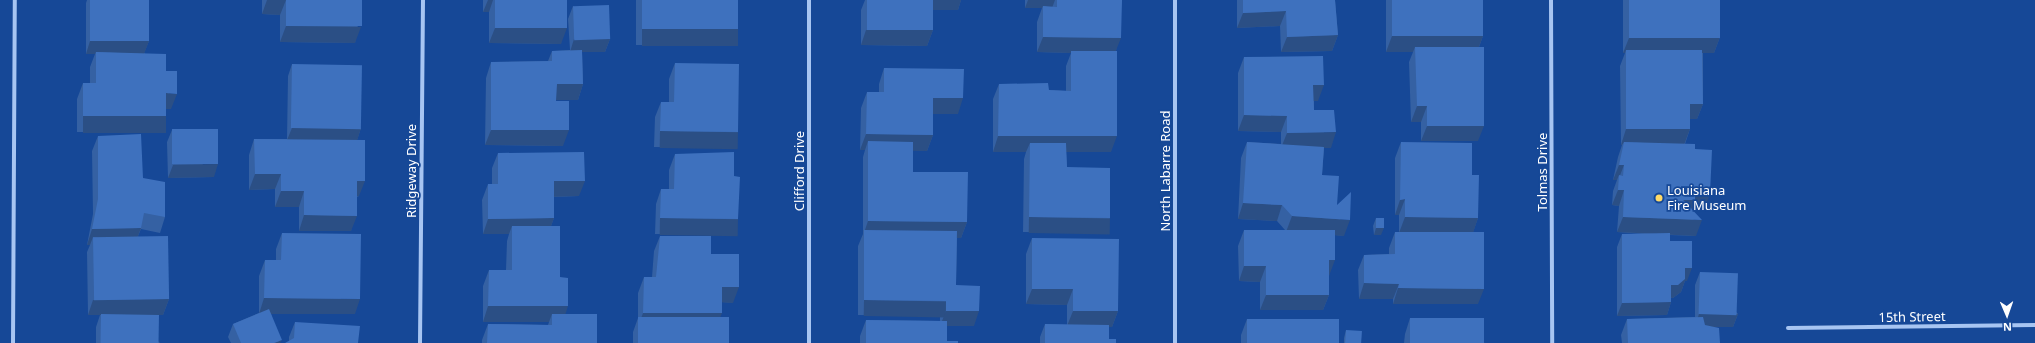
<!DOCTYPE html>
<style>
body{margin:0}
#map{position:relative;width:2035px;height:343px;overflow:hidden;background:#164897;font-family:"Noto Sans",sans-serif}
div>[style]{position:absolute}
.street>*{height:4px;margin:-2px;padding:0 2px;transform-origin:2px;border-radius:2px;background:#a7c5f2}
.wall>*{inset:0;background:#3561a3;transform-origin:0 0}
.shaded-wall>*{inset:0;background:#2b4f85;transform-origin:0 0}
.building>*{inset:0;background:#3e71be;transform-origin:0 0}
.dots>*{width:11px;height:11px;translate:-50% -50%;box-sizing:border-box;border:2px solid #164897;border-radius:50%}
span{translate:-50% -50%;white-space:nowrap;text-align:center;line-height:1.15;-webkit-text-stroke:3.5px #164897;paint-order:stroke}
.street-label{font-size:13px;color:#fff}
.poi-label{font-size:13px;color:#fff}
.left{translate:0 -50%;text-align:left}
.north{position:absolute;left:1987px;top:295px;width:40px;height:40px;-webkit-text-stroke:3px #164897;paint-order:stroke;rotate:178deg;font-size:11px;font-weight:700;line-height:16px;text-align:center;color:#fff}
.north::after{content:'';display:block;margin:auto;width:14px;height:18px;background:#fff;clip-path:polygon(50% 0,100% 100%,50% 72%,0 100%)}
</style>
<div id="map">
<div class="street">
<div style="left:1551px;top:0;width:343px;rotate:89.8deg"></div>
<div style="left:1788px;top:328px;width:247px;rotate:-0.7deg"></div>
<div style="left:13px;top:343px;width:343px;rotate:-89.7deg"></div>
<div style="left:420px;top:343px;width:343px;rotate:-89.5deg"></div>
<div style="left:809px;top:343px;width:343px;rotate:-90deg"></div>
<div style="left:1175px;top:343px;width:343px;rotate:-90deg"></div>
</div>
<div class="wall">
<div style="clip-path:polygon(87px 0,149px 0,149px 41px,144px 53px,166px 71px,171px 109px,166px 109px,166px 116px,161px 132px,77px 132px,77px 99px,83px 83px,90px 83px,90px 67px,95px 54px,86px 54px,86px 3px)"></div>
<div style="clip-path:polygon(262px 0,362px 0,355px 43px,280px 42px,280px 15px,262px 14px)"></div>
<div style="clip-path:polygon(483px 0,567px 0,561px 44px,489px 43px,489px 12px,483px 12px)"></div>
<div style="left:636px;top:0;width:102px;height:45px"></div>
<div style="clip-path:polygon(865px 0,961px 0,958px 10px,933px 10px,933px 30px,927px 46px,861px 45px,861px 10px)"></div>
<div style="clip-path:polygon(1025px 0,1122px 0,1116px 51px,1111px 152px,1066px 152px,1067px 167px,1110px 218px,1104px 233px,1023px 232px,1024px 159px,1026px 152px,993px 152px,993px 99px,999px 84px,1049px 90px,1066px 91px,1066px 66px,1071px 53px,1037px 52px,1037px 22px,1042px 8px,1025px 8px)"></div>
<div style="clip-path:polygon(1237px 0,1335px 0,1338px 35px,1332px 51px,1281px 52px,1280px 26px,1237px 28px)"></div>
<div style="clip-path:polygon(1386px 0,1483px 0,1483px 36px,1479px 47px,1478px 141px,1421px 141px,1421px 122px,1411px 122px,1409px 62px,1413px 52px,1386px 52px)"></div>
<div style="clip-path:polygon(1623px 0,1720px 0,1720px 37px,1714px 53px,1703px 53px,1703px 104px,1697px 119px,1690px 119px,1690px 129px,1685px 144px,1695px 149px,1704px 210px,1692px 209px,1696px 236px,1670px 235px,1670px 241px,1687px 281px,1685px 281px,1681px 292px,1673px 298px,1671px 298px,1671px 302px,1667px 315px,1617px 316px,1617px 247px,1622px 234px,1644px 234px,1617px 232px,1619px 206px,1612px 205px,1613px 191px,1617px 180px,1613px 180px,1618px 157px,1622px 145px,1621px 145px,1620px 66px,1625px 53px,1623px 53px)"></div>
<div style="clip-path:polygon(573px 6px,610px 39px,605px 52px,582px 52px,583px 84px,578px 100px,556px 100px,563px 146px,485px 145px,486px 78px,491px 62px,548px 61px,552px 51px,570px 50px,568px 19px)"></div>
<div style="clip-path:polygon(1244px 57px,1318px 101px,1314px 101px,1314px 110px,1331px 148px,1324px 148px,1322px 175px,1337px 205px,1344px 236px,1335px 235px,1329px 276px,1329px 295px,1323px 310px,1260px 310px,1260px 282px,1239px 281px,1238px 246px,1244px 230px,1285px 230px,1277px 221px,1238px 219px,1241px 158px,1247px 142px,1281px 144px,1281px 132px,1238px 131px,1238px 73px)"></div>
<div style="clip-path:polygon(675px 63px,738px 132px,732px 148px,654px 147px,655px 117px,661px 102px,669px 102px,669px 79px)"></div>
<div style="clip-path:polygon(292px 64px,361px 128px,357px 140px,359px 196px,357px 197px,351px 231px,299px 231px,299px 207px,275px 207px,275px 189px,249px 190px,249px 155px,254px 139px,287px 139px,288px 76px)"></div>
<div style="clip-path:polygon(884px 68px,958px 114px,933px 114px,933px 135px,927px 151px,913px 150px,913px 172px,967px 222px,961px 238px,957px 238px,956px 285px,974px 326px,947px 326px,947px 341px,958px 343px,860px 343px,860px 336px,866px 320px,940px 321px,940px 316px,858px 315px,858px 246px,863px 234px,863px 157px,865px 150px,860px 150px,861px 108px,867px 92px,879px 92px,879px 84px)"></div>
<div style="clip-path:polygon(172px 130px,214px 177px,168px 178px,167px 142px)"></div>
<div style="clip-path:polygon(98px 136px,143px 178px,165px 217px,160px 233px,141px 229px,138px 236px,169px 299px,163px 315px,131px 315px,160px 343px,96px 343px,96px 327px,100px 315px,88px 315px,87px 252px,90px 245px,87px 245px,93px 214px,92px 151px)"></div>
<div style="clip-path:polygon(1401px 142px,1472px 175px,1478px 218px,1473px 232px,1478px 304px,1393px 304px,1393px 299px,1359px 299px,1358px 270px,1364px 255px,1389px 254px,1389px 248px,1395px 232px,1399px 232px,1399px 215px,1395px 215px,1395px 158px)"></div>
<div style="clip-path:polygon(498px 153px,579px 196px,554px 197px,554px 218px,551px 226px,560px 277px,565px 314px,597px 343px,482px 343px,482px 340px,488px 324px,548px 325px,549px 322px,483px 322px,483px 286px,489px 270px,506px 270px,507px 241px,509px 234px,483px 234px,482px 200px,488px 184px,492px 184px,492px 168px)"></div>
<div style="clip-path:polygon(675px 154px,734px 176px,738px 219px,733px 235px,655px 234px,656px 204px,661px 189px,669px 189px,669px 170px)"></div>
<div style="clip-path:polygon(1376px 218px,1381px 235px,1374px 235px,1373px 226px)"></div>
<div style="clip-path:polygon(282px 233px,355px 314px,271px 314px,280px 343px,231px 343px,228px 337px,233px 324px,259px 313px,259px 276px,265px 260px,276px 260px,276px 249px)"></div>
<div style="clip-path:polygon(660px 236px,711px 254px,733px 303px,722px 302px,720px 317px,729px 343px,633px 343px,633px 332px,638px 318px,638px 293px,644px 277px,652px 277px,654px 251px)"></div>
<div style="clip-path:polygon(1032px 238px,1118px 311px,1112px 327px,1109px 327px,1109px 339px,1116px 343px,1040px 343px,1040px 337px,1045px 324px,1067px 325px,1067px 305px,1026px 304px,1026px 254px)"></div>
<div style="clip-path:polygon(1700px 272px,1738px 314px,1733px 327px,1713px 327px,1720px 343px,1622px 343px,1621px 335px,1627px 319px,1695px 317px,1695px 285px)"></div>
<div style="clip-path:polygon(1410px 318px,1485px 343px,1404px 343px,1405px 334px)"></div>
<div style="clip-path:polygon(1247px 319px,1338px 343px,1241px 343px,1241px 335px)"></div>
<div style="clip-path:polygon(295px 322px,358px 343px,289px 341px,289px 337px)"></div>
<div style="clip-path:polygon(1346px 330px,1361px 343px,1344px 343px,1344px 338px)"></div>
</div>
<div class="shaded-wall">
<div style="clip-path:polygon(267px 0,286px 0,280px 15px,262px 14px)"></div>
<div style="clip-path:polygon(488px 0,493px 0,489px 12px,483px 12px)"></div>
<div style="clip-path:polygon(931px 0,961px 0,958px 10px,927px 10px)"></div>
<div style="clip-path:polygon(1028px 0,1055px 0,1052px 8px,1043px 6px,1042px 8px,1025px 8px)"></div>
<div style="clip-path:polygon(1286px 11px,1280px 26px,1237px 28px,1243px 13px)"></div>
<div style="clip-path:polygon(286px 26px,361px 27px,355px 43px,280px 42px)"></div>
<div style="clip-path:polygon(495px 28px,567px 28px,561px 44px,489px 43px)"></div>
<div style="left:642px;top:29px;width:96px;height:17px"></div>
<div style="clip-path:polygon(866px 30px,933px 30px,927px 46px,861px 45px)"></div>
<div style="clip-path:polygon(1338px 35px,1332px 51px,1281px 52px,1287px 37px)"></div>
<div style="clip-path:polygon(1392px 36px,1483px 36px,1477px 52px,1415px 47px,1413px 52px,1386px 52px)"></div>
<div style="clip-path:polygon(1043px 37px,1121px 38px,1115px 53px,1071px 51px,1071px 53px,1037px 52px)"></div>
<div style="clip-path:polygon(1720px 37px,1714px 53px,1626px 53px,1626px 50px,1625px 53px,1623px 53px,1629px 38px)"></div>
<div style="clip-path:polygon(574px 39px,610px 39px,605px 52px,570px 52px)"></div>
<div style="clip-path:polygon(90px 41px,149px 41px,144px 54px,96px 52px,95px 54px,86px 54px)"></div>
<div style="clip-path:polygon(557px 84px,583px 84px,578px 100px,551px 100px)"></div>
<div style="clip-path:polygon(1313px 85px,1324px 85px,1318px 101px,1308px 101px)"></div>
<div style="clip-path:polygon(166px 93px,177px 94px,171px 109px,161px 109px)"></div>
<div style="clip-path:polygon(933px 98px,963px 98px,958px 114px,927px 114px)"></div>
<div style="clip-path:polygon(1690px 104px,1703px 104px,1697px 119px,1684px 119px)"></div>
<div style="clip-path:polygon(1417px 106px,1427px 106px,1421px 122px,1411px 122px)"></div>
<div style="clip-path:polygon(1244px 115px,1287px 116px,1281px 132px,1238px 131px)"></div>
<div style="left:83px;top:116px;width:83px;height:17px"></div>
<div style="clip-path:polygon(1427px 126px,1484px 126px,1478px 141px,1421px 141px)"></div>
<div style="clip-path:polygon(292px 128px,361px 128px,357px 141px,287px 140px)"></div>
<div style="clip-path:polygon(1626px 129px,1690px 129px,1684px 145px,1624px 142px,1622px 145px,1621px 145px)"></div>
<div style="clip-path:polygon(491px 130px,569px 130px,563px 146px,485px 145px)"></div>
<div style="left:660px;top:131px;width:78px;height:17px;rotate:1deg"></div>
<div style="clip-path:polygon(1336px 132px,1331px 148px,1281px 148px,1287px 133px)"></div>
<div style="clip-path:polygon(866px 134px,933px 135px,927px 151px,868px 150px,868px 141px,865px 150px,860px 150px)"></div>
<div style="clip-path:polygon(998px 136px,1117px 136px,1111px 152px,1030px 152px,1030px 143px,1026px 152px,993px 152px)"></div>
<div style="clip-path:polygon(218px 164px,214px 177px,168px 178px,173px 165px)"></div>
<div style="clip-path:polygon(1619px 165px,1624px 165px,1619px 178px,1619px 175px,1617px 180px,1613px 180px)"></div>
<div style="clip-path:polygon(255px 174px,281px 174px,275px 189px,249px 190px)"></div>
<div style="clip-path:polygon(357px 181px,365px 181px,359px 196px,351px 197px)"></div>
<div style="clip-path:polygon(554px 181px,585px 181px,579px 196px,548px 197px)"></div>
<div style="clip-path:polygon(1618px 190px,1624px 190px,1619px 206px,1612px 205px)"></div>
<div style="clip-path:polygon(281px 191px,304px 191px,299px 207px,275px 207px)"></div>
<div style="clip-path:polygon(1695px 193px,1710px 194px,1704px 210px,1692px 209px,1683px 200px)"></div>
<div style="clip-path:polygon(1405px 199px,1399px 215px,1395px 215px,1400px 200px)"></div>
<div style="clip-path:polygon(1243px 203px,1282px 205px,1277px 221px,1238px 219px)"></div>
<div style="clip-path:polygon(304px 215px,357px 216px,351px 231px,299px 231px)"></div>
<div style="clip-path:polygon(1292px 216px,1350px 220px,1344px 236px,1286px 232px)"></div>
<div style="left:1029px;top:217px;width:81px;height:16px;rotate:1deg"></div>
<div style="clip-path:polygon(1405px 217px,1478px 218px,1473px 233px,1399px 233px)"></div>
<div style="clip-path:polygon(1623px 217px,1702px 220px,1696px 236px,1617px 232px)"></div>
<div style="clip-path:polygon(554px 218px,548px 234px,512px 226px,509px 234px,483px 234px,488px 219px)"></div>
<div style="left:660px;top:218px;width:78px;height:17px;rotate:1deg"></div>
<div style="clip-path:polygon(868px 221px,967px 222px,961px 238px,864px 237px,864px 233px)"></div>
<div style="clip-path:polygon(141px 228px,135px 244px,93px 237px,90px 245px,87px 245px,92px 229px)"></div>
<div style="clip-path:polygon(1376px 228px,1384px 228px,1381px 235px,1374px 235px)"></div>
<div style="clip-path:polygon(1329px 260px,1335px 260px,1329px 276px,1323px 276px)"></div>
<div style="clip-path:polygon(1244px 266px,1266px 266px,1260px 282px,1239px 281px)"></div>
<div style="clip-path:polygon(1685px 268px,1692px 268px,1687px 281px,1685px 281px,1681px 292px,1673px 298px,1666px 297px,1671px 285px)"></div>
<div style="clip-path:polygon(1364px 283px,1399px 284px,1393px 299px,1359px 299px)"></div>
<div style="clip-path:polygon(722px 287px,739px 287px,733px 303px,716px 302px)"></div>
<div style="clip-path:polygon(1398px 288px,1484px 289px,1478px 304px,1393px 304px)"></div>
<div style="clip-path:polygon(1032px 289px,1073px 289px,1067px 305px,1026px 304px)"></div>
<div style="clip-path:polygon(1266px 295px,1329px 295px,1323px 310px,1260px 310px)"></div>
<div style="clip-path:polygon(264px 298px,360px 299px,355px 314px,259px 314px)"></div>
<div style="clip-path:polygon(169px 299px,163px 315px,88px 315px,93px 300px)"></div>
<div style="left:864px;top:300px;width:82px;height:16px;rotate:1deg"></div>
<div style="clip-path:polygon(1671px 302px,1667px 315px,1617px 316px,1622px 303px)"></div>
<div style="clip-path:polygon(488px 306px,568px 306px,563px 322px,552px 314px,549px 322px,483px 322px)"></div>
<div style="clip-path:polygon(946px 311px,979px 311px,974px 326px,940px 326px)"></div>
<div style="clip-path:polygon(1073px 311px,1118px 311px,1112px 327px,1067px 326px)"></div>
<div style="clip-path:polygon(643px 313px,722px 313px,716px 328px,638px 327px)"></div>
<div style="clip-path:polygon(1699px 314px,1738px 314px,1733px 327px,1695px 327px)"></div>
<div style="clip-path:polygon(282px 340px,280px 343px,274px 343px)"></div>
</div>
<div class="building">
<div style="left:90px;top:0;width:59px;height:41px"></div>
<div style="left:286px;top:0;width:76px;height:26px"></div>
<div style="left:495px;top:0;width:72px;height:28px"></div>
<div style="left:642px;top:0;width:96px;height:29px"></div>
<div style="left:867px;top:0;width:66px;height:30px"></div>
<div style="clip-path:polygon(1057px 0,1122px 0,1121px 38px,1043px 37px,1043px 6px,1057px 7px)"></div>
<div style="clip-path:polygon(1243px 0,1335px 0,1338px 35px,1287px 37px,1286px 11px,1243px 13px)"></div>
<div style="left:1392px;top:0;width:91px;height:36px"></div>
<div style="left:1629px;top:0;width:91px;height:38px"></div>
<div style="left:609px;top:5px;width:34px;height:36px;rotate:88deg"></div>
<div style="clip-path:polygon(1415px 47px,1484px 47px,1484px 126px,1427px 126px,1427px 106px,1417px 106px)"></div>
<div style="clip-path:polygon(582px 50px,583px 84px,557px 84px,556px 101px,569px 101px,569px 130px,491px 130px,491px 62px,552px 61px,552px 51px)"></div>
<div style="clip-path:polygon(1626px 50px,1702px 50px,1703px 104px,1690px 104px,1690px 129px,1626px 129px)"></div>
<div style="clip-path:polygon(1071px 51px,1117px 51px,1117px 136px,998px 136px,999px 84px,1048px 83px,1049px 90px,1071px 91px)"></div>
<div style="clip-path:polygon(96px 52px,166px 54px,166px 71px,177px 71px,177px 94px,166px 93px,166px 116px,83px 116px,83px 83px,96px 83px)"></div>
<div style="clip-path:polygon(1323px 56px,1324px 85px,1313px 85px,1314px 110px,1334px 110px,1336px 132px,1287px 133px,1287px 116px,1244px 115px,1244px 57px)"></div>
<div style="clip-path:polygon(675px 63px,739px 64px,738px 132px,660px 131px,661px 102px,674px 102px)"></div>
<div style="left:292px;top:64px;width:70px;height:64px;rotate:1deg"></div>
<div style="clip-path:polygon(884px 68px,964px 69px,963px 98px,933px 98px,933px 135px,866px 134px,867px 92px,884px 92px)"></div>
<div style="left:218px;top:129px;width:35px;height:46px;rotate:90deg"></div>
<div style="clip-path:polygon(141px 134px,143px 178px,165px 182px,165px 217px,144px 213px,141px 228px,92px 229px,98px 199px,98px 136px)"></div>
<div style="clip-path:polygon(254px 139px,365px 140px,365px 181px,357px 181px,357px 216px,304px 215px,304px 191px,281px 191px,281px 174px,255px 174px)"></div>
<div style="clip-path:polygon(868px 141px,913px 142px,913px 172px,968px 172px,967px 222px,868px 221px)"></div>
<div style="clip-path:polygon(1247px 142px,1324px 147px,1322px 175px,1339px 176px,1337px 205px,1351px 192px,1350px 220px,1292px 216px,1282px 205px,1243px 203px)"></div>
<div style="clip-path:polygon(1401px 142px,1472px 143px,1472px 175px,1479px 175px,1478px 218px,1405px 217px,1405px 199px,1400px 200px)"></div>
<div style="clip-path:polygon(1624px 142px,1695px 144px,1695px 149px,1712px 150px,1710px 194px,1695px 193px,1695px 200px,1683px 200px,1702px 220px,1623px 217px,1624px 190px,1618px 190px,1619px 175px,1623px 176px,1624px 165px,1619px 165px)"></div>
<div style="clip-path:polygon(1030px 143px,1066px 143px,1067px 167px,1110px 168px,1110px 218px,1029px 217px)"></div>
<div style="clip-path:polygon(584px 152px,585px 181px,554px 181px,554px 218px,488px 219px,488px 184px,498px 184px,498px 153px)"></div>
<div style="clip-path:polygon(734px 152px,734px 176px,740px 177px,738px 219px,660px 218px,661px 189px,674px 189px,675px 154px)"></div>
<div style="left:1376px;top:218px;width:8px;height:10px"></div>
<div style="clip-path:polygon(512px 226px,560px 226px,560px 277px,568px 278px,568px 306px,488px 306px,489px 270px,512px 270px)"></div>
<div style="clip-path:polygon(864px 230px,957px 231px,956px 285px,980px 286px,979px 311px,946px 311px,946px 301px,864px 300px)"></div>
<div style="clip-path:polygon(1244px 230px,1335px 230px,1335px 260px,1329px 260px,1329px 295px,1266px 295px,1266px 266px,1244px 266px)"></div>
<div style="clip-path:polygon(1395px 232px,1484px 232px,1484px 289px,1398px 288px,1399px 284px,1364px 283px,1364px 255px,1395px 254px)"></div>
<div style="clip-path:polygon(282px 233px,361px 234px,360px 299px,264px 298px,265px 260px,281px 260px)"></div>
<div style="clip-path:polygon(1670px 233px,1670px 241px,1692px 241px,1692px 268px,1685px 268px,1685px 279px,1678px 285px,1671px 285px,1671px 302px,1622px 303px,1622px 234px)"></div>
<div style="left:168px;top:236px;width:63px;height:75px;rotate:89deg"></div>
<div style="clip-path:polygon(660px 236px,711px 236px,711px 254px,739px 254px,739px 287px,722px 287px,722px 313px,643px 313px,644px 277px,656px 277px)"></div>
<div style="clip-path:polygon(1032px 238px,1119px 239px,1118px 311px,1073px 311px,1073px 289px,1032px 289px)"></div>
<div style="left:1700px;top:272px;width:38px;height:42px;rotate:2deg"></div>
<div style="clip-path:polygon(269px 309px,282px 340px,274px 343px,241px 343px,233px 324px)"></div>
<div style="left:101px;top:314px;width:58px;height:29px;rotate:1deg"></div>
<div style="clip-path:polygon(552px 314px,597px 314px,597px 343px,487px 343px,488px 324px,552px 325px)"></div>
<div style="left:638px;top:317px;width:91px;height:26px"></div>
<div style="clip-path:polygon(1703px 317px,1705px 325px,1719px 328px,1720px 343px,1628px 343px,1627px 319px)"></div>
<div style="left:1410px;top:318px;width:74px;height:25px"></div>
<div style="left:1247px;top:319px;width:92px;height:24px"></div>
<div style="clip-path:polygon(866px 320px,947px 321px,947px 341px,958px 341px,958px 343px,866px 343px)"></div>
<div style="clip-path:polygon(295px 322px,360px 326px,358px 343px,285px 343px,294px 338px)"></div>
<div style="clip-path:polygon(1045px 324px,1109px 325px,1109px 339px,1116px 339px,1116px 343px,1045px 343px)"></div>
<div style="left:1346px;top:330px;width:16px;height:13px;rotate:4deg"></div>
</div>
<div class="dots">
<div style="left:1659px;top:198px;background:#ffda68"></div>
</div>
<div class="street-label">
<span style="left:411px;top:171px;rotate:-90deg">Ridgeway Drive</span>
<span style="left:799px;top:171px;rotate:-90deg">Clifford Drive</span>
<span style="left:1165px;top:171px;rotate:-90deg">North Labarre Road</span>
<span style="left:1542px;top:172px;rotate:-90deg">Tolmas Drive</span>
<span style="left:1912px;top:317px;rotate:-1deg">15th Street</span>
</div>
<div class="poi-label">
<span class="left" style="left:1667px;top:198px">Louisiana<br>Fire Museum</span>
</div>
<div class="north">N</div>
</div>
